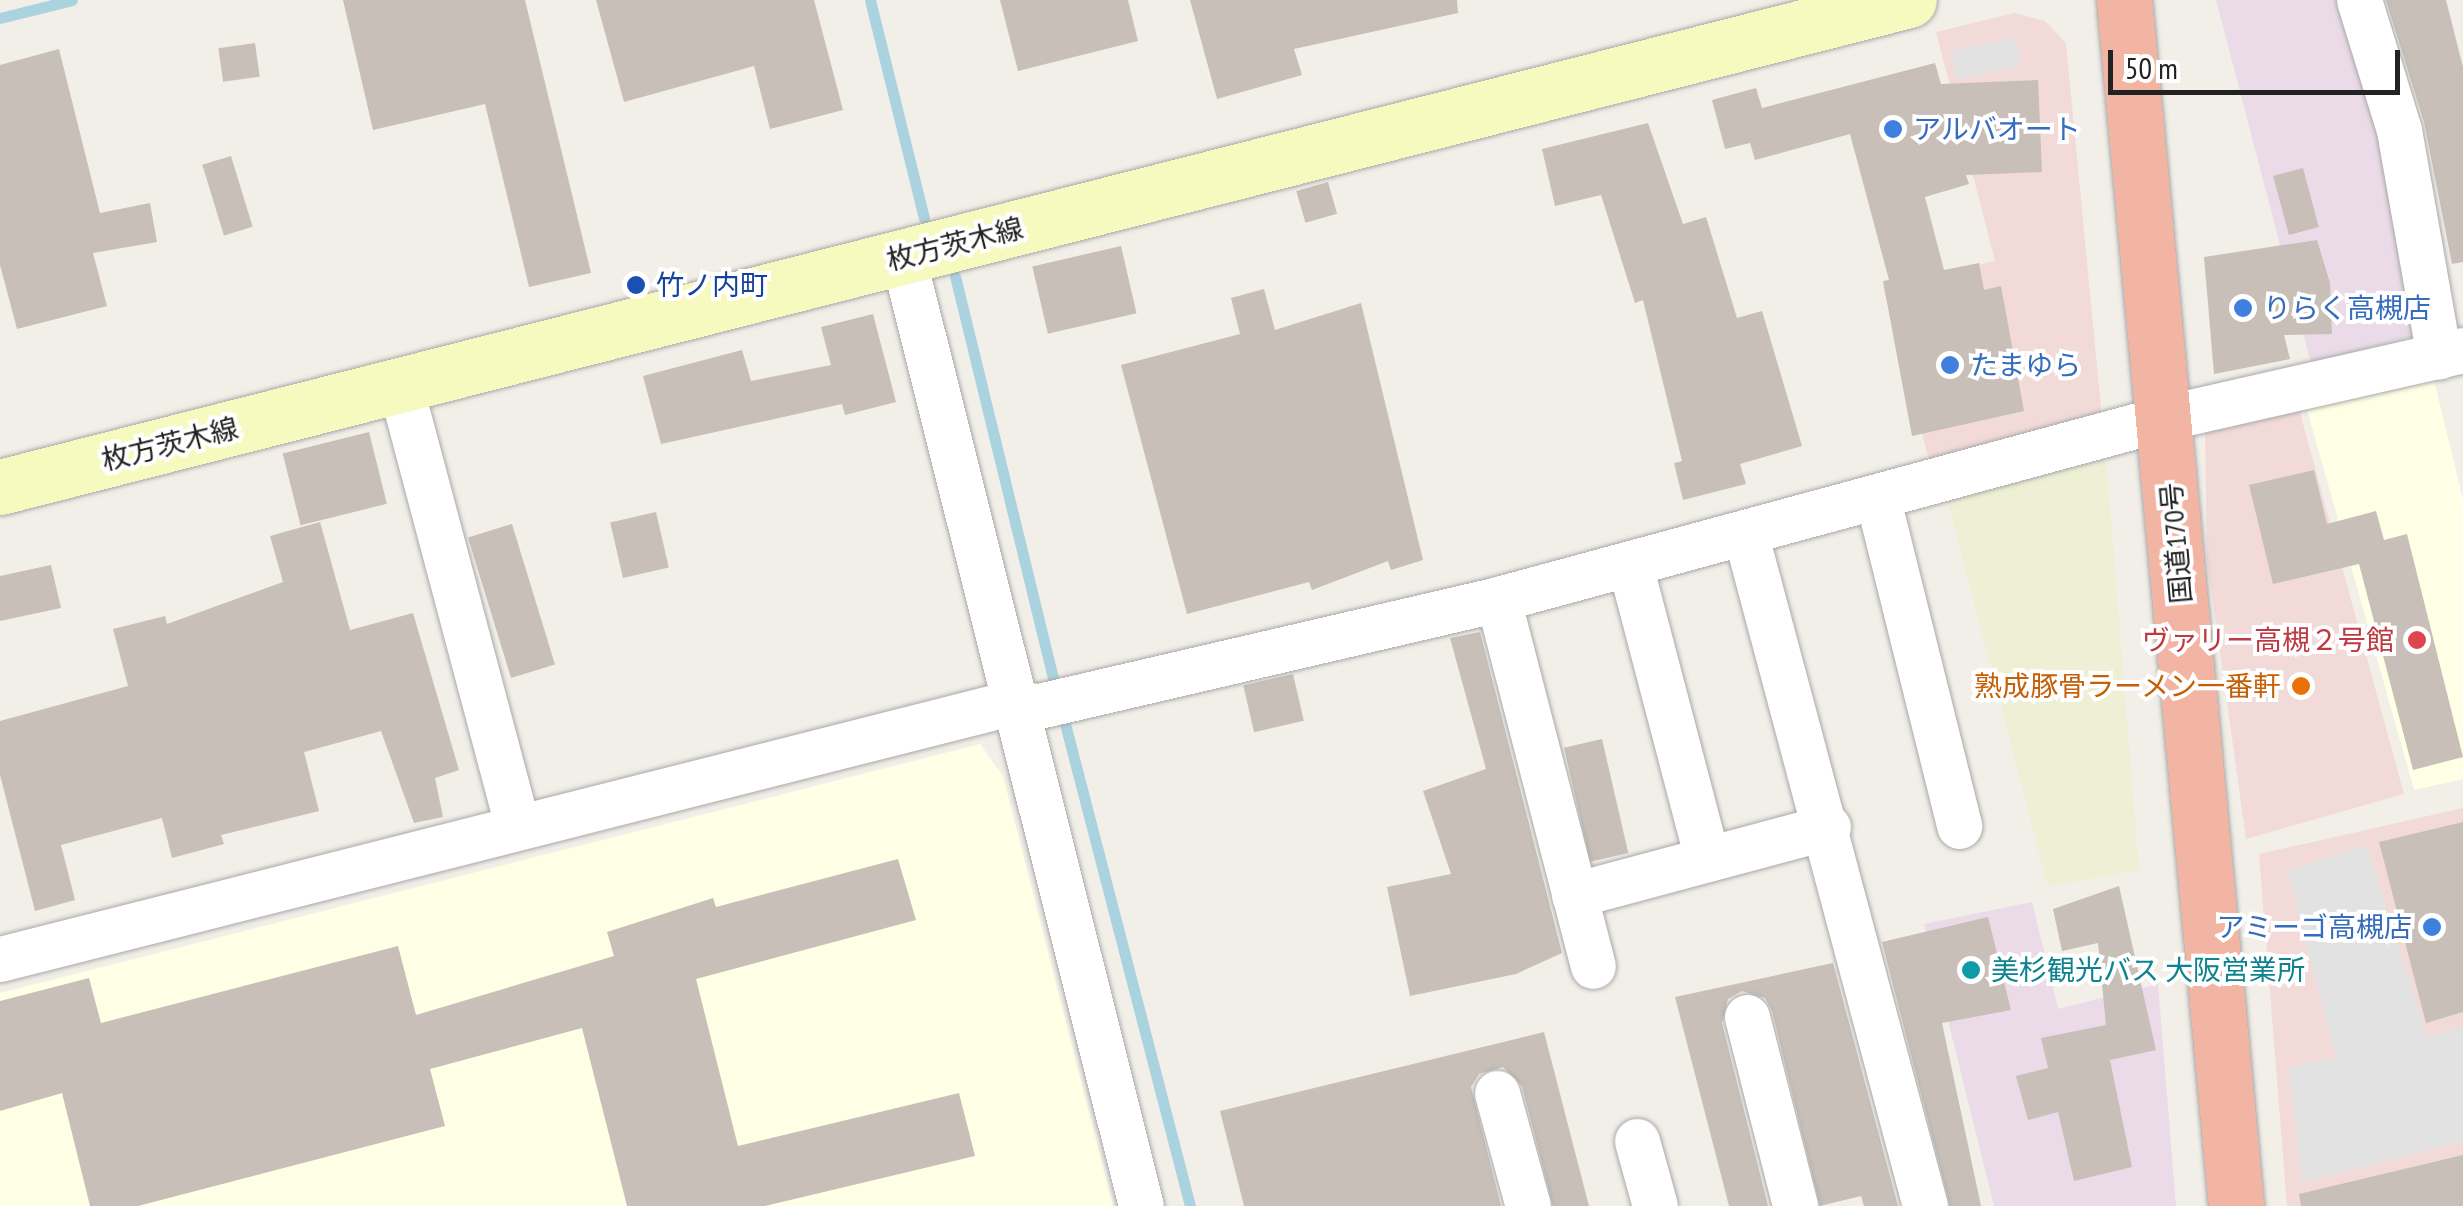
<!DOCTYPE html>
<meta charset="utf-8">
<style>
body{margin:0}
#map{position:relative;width:2463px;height:1206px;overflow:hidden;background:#f2efe9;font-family:"PT Sans Narrow","Noto Sans JP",sans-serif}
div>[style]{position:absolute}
.commercial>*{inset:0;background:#f2dad9}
.industrial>*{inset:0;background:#ebdbe8}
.education>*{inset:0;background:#ffffe5}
.farmland>*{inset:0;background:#eef0d5}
.parking>*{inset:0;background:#e2e2e2;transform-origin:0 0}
.stream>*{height:11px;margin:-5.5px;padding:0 5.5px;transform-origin:5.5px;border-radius:5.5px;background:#aad3df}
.building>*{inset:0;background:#c7bfb8;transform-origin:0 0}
.roads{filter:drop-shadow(0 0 2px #a9a9a9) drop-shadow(0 0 2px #a9a9a9)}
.minor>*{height:45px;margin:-22.5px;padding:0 22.5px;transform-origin:22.5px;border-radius:22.5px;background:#fff}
.secondary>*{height:55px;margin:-27.5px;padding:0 27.5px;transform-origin:27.5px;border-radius:27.5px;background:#f7fabf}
.trunk>*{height:55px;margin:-27.5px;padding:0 27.5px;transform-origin:27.5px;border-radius:27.5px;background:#f2b4a3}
.dots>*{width:28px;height:28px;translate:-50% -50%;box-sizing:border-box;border:5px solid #fff;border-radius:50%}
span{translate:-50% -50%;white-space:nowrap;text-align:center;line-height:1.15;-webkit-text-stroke:8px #fff;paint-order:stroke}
.shop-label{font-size:28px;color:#366cbe}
.left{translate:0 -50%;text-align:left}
.right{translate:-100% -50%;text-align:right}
.street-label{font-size:28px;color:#222}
.transit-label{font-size:28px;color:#164399}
.health-label{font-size:28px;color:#be3a42}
.food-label{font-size:28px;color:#c56008}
.culture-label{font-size:28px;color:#0d838f}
.scale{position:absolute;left:2108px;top:50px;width:292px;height:45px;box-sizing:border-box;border:5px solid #222;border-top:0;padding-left:12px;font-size:30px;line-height:35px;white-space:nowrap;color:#222;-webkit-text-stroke:8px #fff;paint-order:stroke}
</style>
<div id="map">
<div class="commercial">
<div style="clip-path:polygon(2014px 13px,2045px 21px,2066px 43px,2102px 418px,1929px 460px,1883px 287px,1995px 261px,1936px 32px)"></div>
<div style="clip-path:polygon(2299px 409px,2404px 794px,2246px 839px,2207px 559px,2205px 428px)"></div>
<div style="clip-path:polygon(2463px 808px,2463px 1206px,2287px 1206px,2259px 854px)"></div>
</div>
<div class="industrial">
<div style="clip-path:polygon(2216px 0,2336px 0,2381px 142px,2415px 336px,2311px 363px)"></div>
<div style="clip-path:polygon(2032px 902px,2058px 1009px,2158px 984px,2176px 1206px,1994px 1206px,1924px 924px)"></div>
</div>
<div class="education">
<div style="clip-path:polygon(2433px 376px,2463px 500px,2463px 779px,2414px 790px,2306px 406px)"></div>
<div style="clip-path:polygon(980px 744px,1003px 776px,1113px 1206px,0 1206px,0 993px)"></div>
</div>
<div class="farmland">
<div style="clip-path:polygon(2105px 444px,2139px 870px,2048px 887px,1946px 495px)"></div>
</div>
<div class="parking">
<div style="left:2016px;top:37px;width:29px;height:67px;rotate:78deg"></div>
<div style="clip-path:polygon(2367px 846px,2427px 1037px,2463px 1027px,2463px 1141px,2302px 1182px,2289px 1068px,2336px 1057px,2287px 870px)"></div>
</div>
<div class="stream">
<div style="left:870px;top:0;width:225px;rotate:76.1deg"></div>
<div style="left:0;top:18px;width:74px;rotate:-14deg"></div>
<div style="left:955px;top:276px;width:431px;rotate:76.3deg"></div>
<div style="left:1062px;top:712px;width:510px;rotate:75.47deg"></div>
</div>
<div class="building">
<div style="clip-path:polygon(343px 0,525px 0,591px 273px,529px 287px,485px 104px,373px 130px)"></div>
<div style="clip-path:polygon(596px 0,814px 0,843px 110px,770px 129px,754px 66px,624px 102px)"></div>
<div style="clip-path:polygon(1000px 0,1128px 0,1138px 41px,1018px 71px)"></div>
<div style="clip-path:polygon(1190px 0,1457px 0,1458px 13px,1294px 49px,1302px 75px,1217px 99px)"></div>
<div style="clip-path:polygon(2386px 0,2446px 0,2463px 67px,2463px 262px,2452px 264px,2424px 122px)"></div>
<div style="left:255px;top:43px;width:34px;height:37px;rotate:82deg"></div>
<div style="clip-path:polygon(59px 49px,100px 213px,150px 203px,157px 242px,93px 253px,107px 306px,17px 329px,0 265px,0 65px)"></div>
<div style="clip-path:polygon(1935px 63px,1941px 84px,2038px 80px,2042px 172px,1966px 175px,1969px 184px,1925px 197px,1944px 270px,1979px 263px,1984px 290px,2001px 286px,2024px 411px,1912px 436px,1883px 281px,1889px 280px,1850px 134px,1755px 160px,1750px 143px,1725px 149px,1712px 100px,1756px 88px,1762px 108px)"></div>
<div style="clip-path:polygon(1648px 123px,1683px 224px,1706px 217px,1737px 318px,1762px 311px,1802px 446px,1740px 464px,1746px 484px,1683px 500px,1674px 463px,1682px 461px,1643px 300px,1635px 303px,1601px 195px,1555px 206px,1542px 149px)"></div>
<div style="left:231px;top:156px;width:74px;height:30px;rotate:73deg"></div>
<div style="left:2303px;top:168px;width:61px;height:31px;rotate:75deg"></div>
<div style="left:1328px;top:182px;width:33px;height:33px;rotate:74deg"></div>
<div style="clip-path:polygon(2317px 240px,2330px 283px,2332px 334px,2284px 335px,2290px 359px,2214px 374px,2204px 257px)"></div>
<div style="left:1121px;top:246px;width:69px;height:91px;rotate:77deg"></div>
<div style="clip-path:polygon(1264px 289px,1275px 330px,1361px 303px,1423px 560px,1391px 570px,1388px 561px,1312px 590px,1309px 582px,1187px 614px,1121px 365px,1240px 334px,1231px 298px)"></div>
<div style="clip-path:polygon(873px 314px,896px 402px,845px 415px,842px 404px,661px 444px,643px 376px,742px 350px,751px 381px,831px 365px,821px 327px)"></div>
<div style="left:369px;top:432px;width:74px;height:89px;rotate:76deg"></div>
<div style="clip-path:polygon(2314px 470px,2327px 524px,2376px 511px,2384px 540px,2407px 534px,2463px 757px,2413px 770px,2359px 564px,2273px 584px,2249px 485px)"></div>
<div style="left:656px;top:512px;width:57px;height:47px;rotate:77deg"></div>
<div style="clip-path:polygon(320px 522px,350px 630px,413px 613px,459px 770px,435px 778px,443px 817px,414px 823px,381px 731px,304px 752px,319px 811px,221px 835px,224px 844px,172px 858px,162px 818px,61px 845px,75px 900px,35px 911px,0 775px,0 721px,128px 686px,113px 629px,165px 616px,167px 624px,283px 582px,270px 536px)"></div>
<div style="left:512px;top:524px;width:147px;height:46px;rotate:73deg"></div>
<div style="clip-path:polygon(51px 565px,61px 608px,0 621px,0 576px)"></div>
<div style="clip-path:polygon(1480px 632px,1562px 953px,1516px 974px,1410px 996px,1387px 887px,1451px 874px,1423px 791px,1486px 769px,1450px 638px)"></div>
<div style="left:1293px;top:674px;width:48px;height:51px;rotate:77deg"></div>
<div style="left:1602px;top:739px;width:117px;height:39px;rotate:77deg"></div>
<div style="clip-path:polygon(2463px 822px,2463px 1012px,2426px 1023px,2379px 842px)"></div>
<div style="clip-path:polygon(898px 859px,916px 920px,696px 979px,738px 1146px,959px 1093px,975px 1156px,765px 1206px,627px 1206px,582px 1028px,430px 1069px,445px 1126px,138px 1206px,90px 1206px,62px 1093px,0 1111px,0 1001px,89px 978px,101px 1023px,398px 946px,416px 1015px,614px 956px,607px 932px,713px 898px,716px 907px)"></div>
<div style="clip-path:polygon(2119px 886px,2156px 1050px,2110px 1060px,2132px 1167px,2074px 1181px,2058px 1112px,2028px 1120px,2016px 1076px,2048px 1068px,2041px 1038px,2106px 1025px,2098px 943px,2062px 951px,2053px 909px)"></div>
<div style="clip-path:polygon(1988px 917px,2011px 1010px,1942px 1023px,1981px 1206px,1950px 1206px,1882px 942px)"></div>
<div style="clip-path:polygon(1833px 963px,1898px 1206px,1864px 1206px,1861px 1196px,1820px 1206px,1772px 1011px,1765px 998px,1742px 991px,1728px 999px,1722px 1023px,1768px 1206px,1729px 1206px,1675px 997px)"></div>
<div style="clip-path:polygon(1544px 1032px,1589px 1206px,1553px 1206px,1522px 1086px,1503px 1067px,1479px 1074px,1471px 1087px,1501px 1206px,1244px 1206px,1220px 1111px)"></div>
<div style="clip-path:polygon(2463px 1155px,2463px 1206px,2301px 1206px,2299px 1194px)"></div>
</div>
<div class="roads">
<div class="minor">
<div style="left:2359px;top:0;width:136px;rotate:72.9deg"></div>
<div style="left:2399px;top:130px;width:230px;rotate:80deg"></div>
<div style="left:903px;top:257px;width:978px;rotate:75.92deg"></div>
<div style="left:400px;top:385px;width:454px;rotate:75.1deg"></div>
<div style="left:1878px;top:500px;width:336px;rotate:76deg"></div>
<div style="left:1746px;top:536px;width:693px;rotate:75.04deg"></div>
<div style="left:1630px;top:565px;width:304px;rotate:75.3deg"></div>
<div style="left:1498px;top:599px;width:379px;rotate:75.5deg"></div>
<div style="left:1574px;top:895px;width:263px;rotate:-15deg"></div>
<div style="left:0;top:959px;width:1042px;rotate:-14.22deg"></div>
<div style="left:1010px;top:703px;width:29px;rotate:6deg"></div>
<div style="left:1039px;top:706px;width:471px;rotate:-13.1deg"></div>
<div style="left:1498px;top:599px;width:690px;rotate:-15.2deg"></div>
<div style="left:2164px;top:418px;width:307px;rotate:-12.8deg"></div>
<div style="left:1747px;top:1017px;width:195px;rotate:75.7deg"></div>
<div style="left:1497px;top:1093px;width:117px;rotate:74.7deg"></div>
<div style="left:1637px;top:1141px;width:67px;rotate:74.5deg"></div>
</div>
<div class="secondary">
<div style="left:0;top:487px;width:1970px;rotate:-14.31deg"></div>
</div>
<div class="trunk">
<div style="left:2124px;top:0;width:1211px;rotate:84.69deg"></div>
</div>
</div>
<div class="dots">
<div style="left:1893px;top:129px;background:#3f7fe0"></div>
<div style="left:636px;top:285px;background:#1a4fb4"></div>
<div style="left:2243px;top:308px;background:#3f7fe0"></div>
<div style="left:1950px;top:365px;background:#3f7fe0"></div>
<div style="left:2417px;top:640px;background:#e0444e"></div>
<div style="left:2301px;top:686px;background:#e8710a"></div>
<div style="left:2432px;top:927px;background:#3f7fe0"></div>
<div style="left:1971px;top:970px;background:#0f9aa8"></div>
</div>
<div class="shop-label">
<span class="left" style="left:1913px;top:129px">アルバオート</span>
<span class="left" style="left:2263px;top:308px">りらく高槻店</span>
<span class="left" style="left:1970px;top:365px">たまゆら</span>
<span class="right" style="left:2412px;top:927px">アミーゴ高槻店</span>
</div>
<div class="street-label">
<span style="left:955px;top:244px;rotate:-14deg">枚方茨木線</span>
<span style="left:170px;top:444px;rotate:-14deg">枚方茨木線</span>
<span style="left:2176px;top:543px;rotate:-95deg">国道170号</span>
</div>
<div class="transit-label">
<span class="left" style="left:656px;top:285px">竹ノ内町</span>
</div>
<div class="health-label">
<span class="right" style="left:2394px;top:640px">ヴァリー高槻２号館</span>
</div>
<div class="food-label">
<span class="right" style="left:2281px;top:686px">熟成豚骨ラーメン一番軒</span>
</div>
<div class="culture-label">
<span class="left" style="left:1991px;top:970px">美杉観光バス 大阪営業所</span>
</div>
<div class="scale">50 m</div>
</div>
